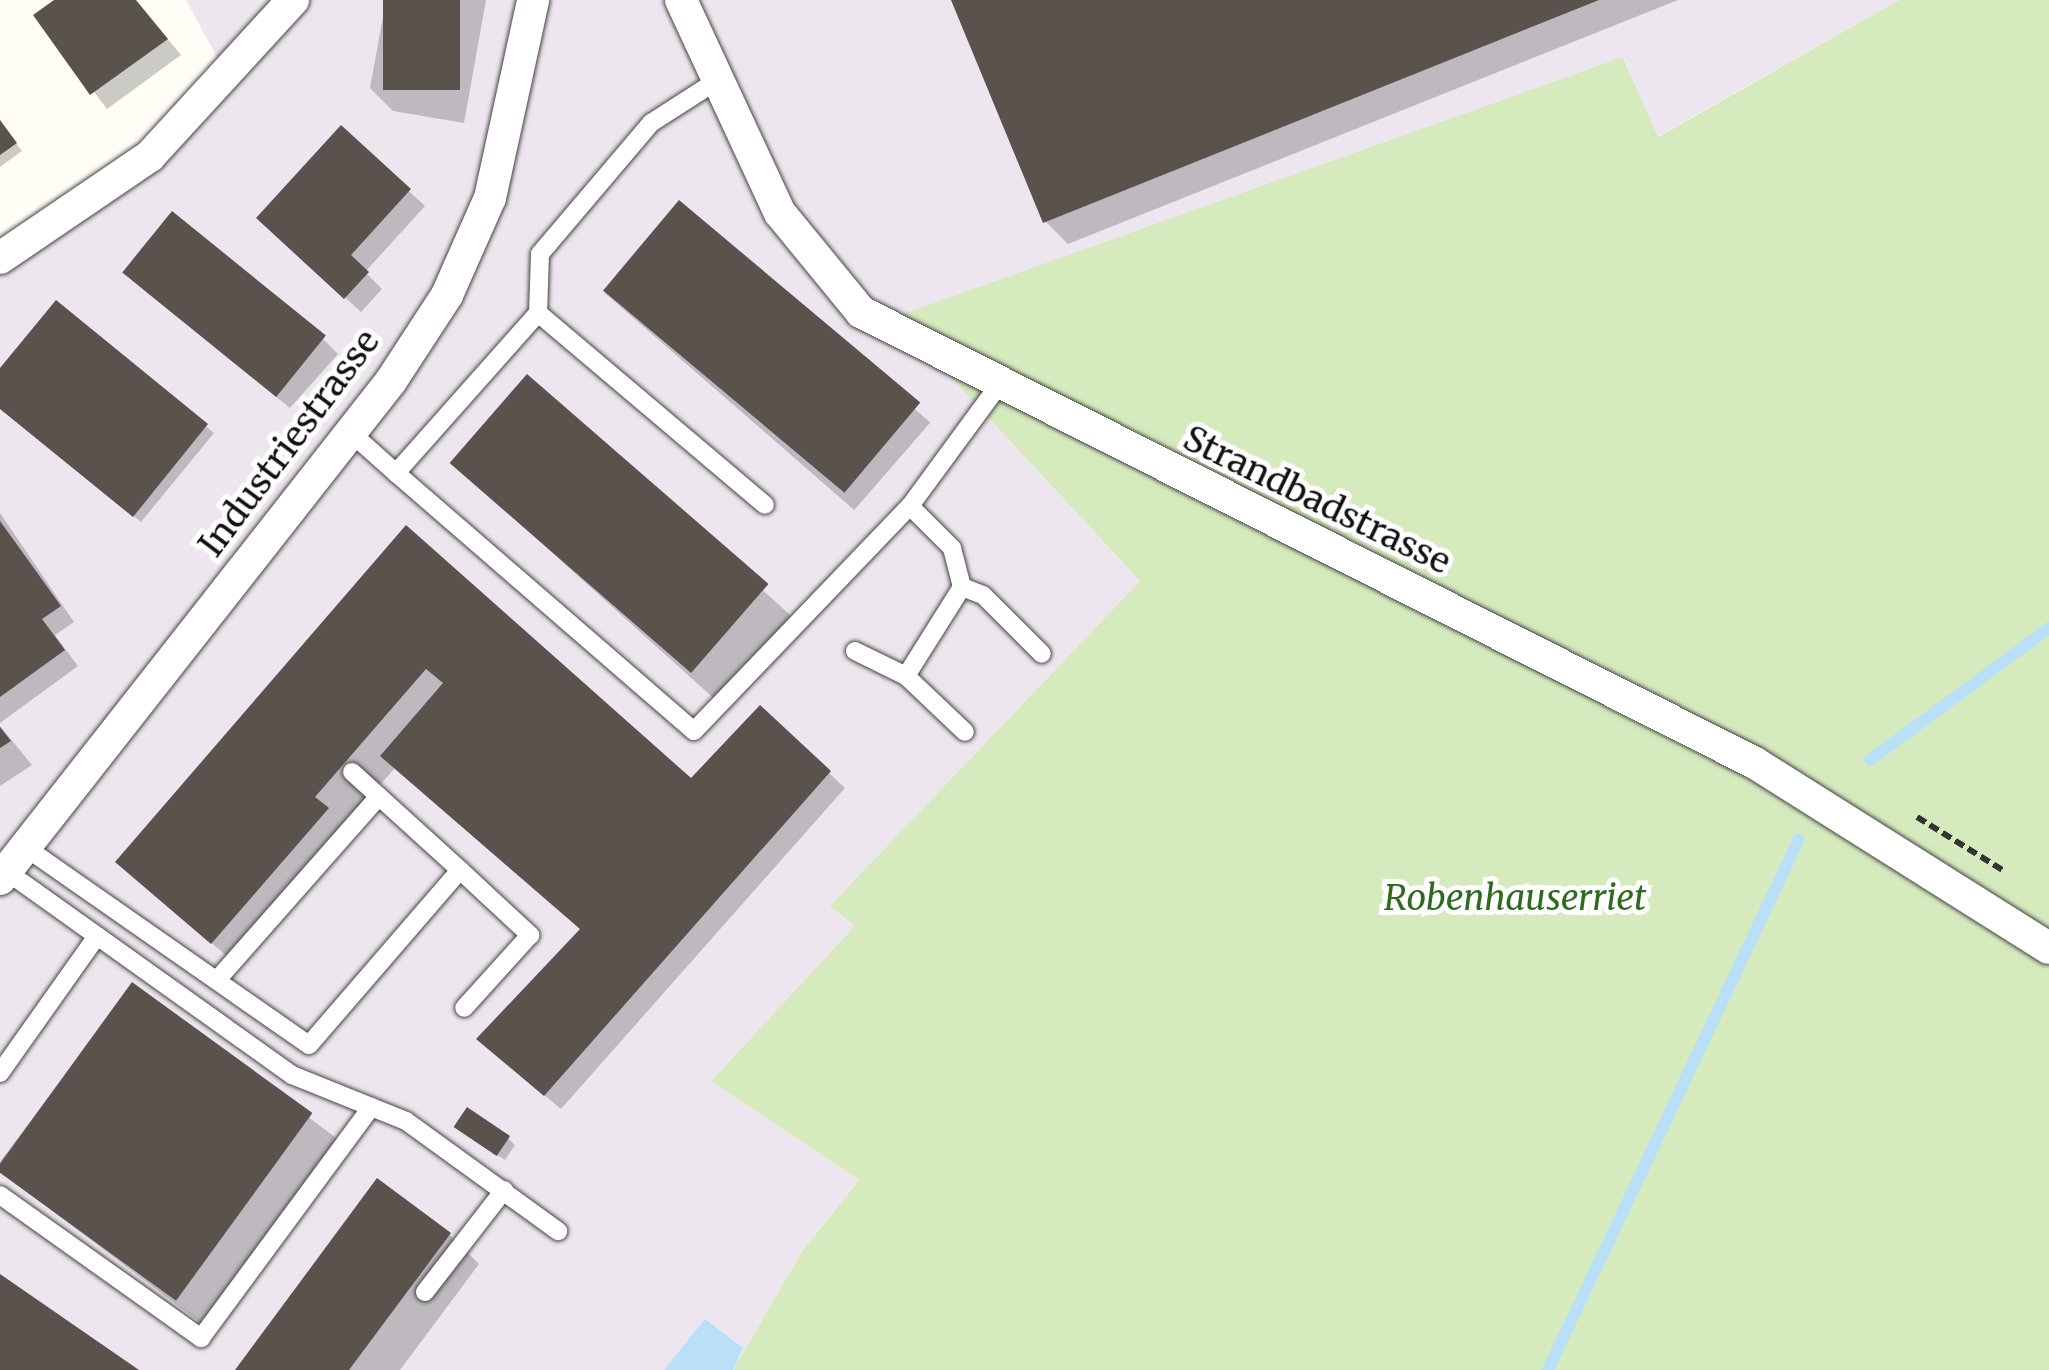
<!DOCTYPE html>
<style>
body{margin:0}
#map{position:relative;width:2049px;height:1370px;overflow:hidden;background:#fffdf5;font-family:Merriweather,serif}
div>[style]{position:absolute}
.industrial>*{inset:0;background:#eee6ef}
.green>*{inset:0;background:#d5ebbd}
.water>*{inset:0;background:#b9e0f7}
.shadow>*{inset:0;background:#0003;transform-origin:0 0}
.stream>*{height:12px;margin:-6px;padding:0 6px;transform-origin:6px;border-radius:6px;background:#b9e0f7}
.building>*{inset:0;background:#5a524d;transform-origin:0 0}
.path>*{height:6px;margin-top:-3px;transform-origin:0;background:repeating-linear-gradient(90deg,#333 0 10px,transparent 0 15px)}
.roads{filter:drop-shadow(0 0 2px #444) drop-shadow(0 0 2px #444)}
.service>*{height:18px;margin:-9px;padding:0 9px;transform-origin:9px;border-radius:9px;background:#fff}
.minor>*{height:32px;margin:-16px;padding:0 16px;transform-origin:16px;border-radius:16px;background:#fff}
span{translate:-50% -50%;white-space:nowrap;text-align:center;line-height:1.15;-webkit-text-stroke:10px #fff;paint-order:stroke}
.street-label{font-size:35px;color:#111}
.park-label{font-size:35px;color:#2f6b1f;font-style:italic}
</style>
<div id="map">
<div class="industrial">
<div style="clip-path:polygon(186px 0,1899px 0,1657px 137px,1624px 58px,896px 318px,1140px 581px,831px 906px,856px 926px,711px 1081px,859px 1180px,803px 1250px,733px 1370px,0 1370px,0 258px,226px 74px)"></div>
</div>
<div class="green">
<div style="clip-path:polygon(1899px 0,2049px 0,2049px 1370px,733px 1370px,803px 1250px,859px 1180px,711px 1081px,855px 926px,830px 906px,1140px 581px,895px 317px,1623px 57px,1658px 137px)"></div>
</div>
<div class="water">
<div style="clip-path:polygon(705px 1319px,743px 1348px,733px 1370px,664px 1370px)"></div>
</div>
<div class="shadow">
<div style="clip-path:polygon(59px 0,135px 0,181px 55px,107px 109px,37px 16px)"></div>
<div style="clip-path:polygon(386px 0,486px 0,464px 123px,393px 111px,370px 88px)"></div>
<div style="clip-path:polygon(954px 0,1678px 0,1068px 244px,1045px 221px)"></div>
<div style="clip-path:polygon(0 122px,22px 151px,0 167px)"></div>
<div style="clip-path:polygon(341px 129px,425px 206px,365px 272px,382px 289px,361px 312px,274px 233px)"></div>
<div style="left:679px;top:204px;width:333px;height:116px;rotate:41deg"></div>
<div style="clip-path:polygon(139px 286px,323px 339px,338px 354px,290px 408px)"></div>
<div style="clip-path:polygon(56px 304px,214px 433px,141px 522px,0 407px,0 372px)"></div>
<div style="left:527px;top:378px;width:359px;height:113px;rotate:42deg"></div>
<div style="clip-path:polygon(0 513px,74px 622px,55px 635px,78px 666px,0 723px)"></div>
<div style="clip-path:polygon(406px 528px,691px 781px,760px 708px,845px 788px,561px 1109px,495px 1054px,582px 930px,395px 768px,228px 957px,134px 877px)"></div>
<div style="clip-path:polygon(0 726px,32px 765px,0 786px)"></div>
<div style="left:133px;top:985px;width:261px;height:229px;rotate:37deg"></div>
<div style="clip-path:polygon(464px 1133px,508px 1138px,515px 1145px,505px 1160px)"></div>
<div style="clip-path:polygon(450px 1235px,479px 1264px,400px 1370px,238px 1370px)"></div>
</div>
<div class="stream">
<div style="left:1870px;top:760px;width:222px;rotate:-36.4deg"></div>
<div style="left:1548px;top:1370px;width:587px;rotate:-64.7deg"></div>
</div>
<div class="building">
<div style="clip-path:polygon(54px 0,136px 0,168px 39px,90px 95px,33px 15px)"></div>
<div style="left:383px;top:0;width:77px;height:90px"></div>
<div style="clip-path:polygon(951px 0,1599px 0,1043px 223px)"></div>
<div style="clip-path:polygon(0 120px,17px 143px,0 155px)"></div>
<div style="clip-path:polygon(341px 125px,411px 189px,351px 255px,369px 272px,344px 299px,256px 218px)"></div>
<div style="left:679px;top:200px;width:315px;height:118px;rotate:40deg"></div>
<div style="left:172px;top:211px;width:198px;height:79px;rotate:39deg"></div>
<div style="clip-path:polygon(56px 300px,208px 424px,133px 517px,0 409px,0 368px)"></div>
<div style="left:527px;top:374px;width:320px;height:118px;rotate:41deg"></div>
<div style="clip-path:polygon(0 521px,61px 606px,42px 619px,65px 650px,0 697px)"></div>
<div style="clip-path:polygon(406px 525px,691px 778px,760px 705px,831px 771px,544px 1096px,476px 1039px,580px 929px,380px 756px,443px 683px,426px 669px,315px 797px,329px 808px,211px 944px,115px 862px)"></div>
<div style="clip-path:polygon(0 727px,11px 741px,0 748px)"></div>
<div style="left:132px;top:982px;width:223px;height:232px;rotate:36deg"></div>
<div style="left:467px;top:1107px;width:52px;height:24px;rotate:34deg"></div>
<div style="clip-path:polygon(377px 1178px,451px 1233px,349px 1370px,235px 1370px)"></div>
<div style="clip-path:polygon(0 1274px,139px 1370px,0 1370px)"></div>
</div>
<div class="path">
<div style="left:1917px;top:817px;width:102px;rotate:31.8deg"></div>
</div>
<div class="roads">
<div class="service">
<div style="left:721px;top:78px;width:83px;rotate:147.3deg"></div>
<div style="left:651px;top:123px;width:172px;rotate:130.3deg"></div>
<div style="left:540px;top:254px;width:59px;rotate:91.9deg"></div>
<div style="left:538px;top:313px;width:214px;rotate:131.6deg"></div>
<div style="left:396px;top:473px;width:394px;rotate:40.9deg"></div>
<div style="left:694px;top:731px;width:312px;rotate:-46.2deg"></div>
<div style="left:910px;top:506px;width:149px;rotate:-53.7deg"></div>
<div style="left:538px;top:313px;width:297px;rotate:40.2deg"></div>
<div style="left:350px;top:432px;width:62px;rotate:41.7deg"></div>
<div style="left:962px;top:587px;width:22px;rotate:21deg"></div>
<div style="left:983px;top:595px;width:83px;rotate:45deg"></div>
<div style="left:855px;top:651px;width:57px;rotate:26.1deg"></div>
<div style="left:906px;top:676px;width:105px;rotate:-57.8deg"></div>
<div style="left:962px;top:587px;width:40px;rotate:-104.4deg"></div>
<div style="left:952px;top:548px;width:59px;rotate:-135deg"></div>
<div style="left:906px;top:676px;width:81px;rotate:43.5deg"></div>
<div style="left:352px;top:772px;width:146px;rotate:42.2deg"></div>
<div style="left:25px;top:847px;width:346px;rotate:34.9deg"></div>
<div style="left:309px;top:1045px;width:231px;rotate:-49.2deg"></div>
<div style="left:460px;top:870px;width:96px;rotate:42.9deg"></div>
<div style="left:530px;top:935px;width:98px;rotate:132.1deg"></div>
<div style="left:6px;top:871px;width:351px;rotate:35.5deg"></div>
<div style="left:292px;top:1075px;width:123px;rotate:22deg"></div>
<div style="left:406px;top:1121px;width:188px;rotate:35.9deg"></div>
<div style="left:217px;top:980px;width:245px;rotate:-48.6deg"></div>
<div style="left:0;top:1073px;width:168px;rotate:-54.7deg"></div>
<div style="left:0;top:1195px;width:247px;rotate:35.4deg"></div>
<div style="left:201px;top:1338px;width:287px;rotate:-53.6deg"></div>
<div style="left:425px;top:1292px;width:129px;rotate:-52.2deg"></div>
</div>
<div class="minor">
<div style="left:681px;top:0;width:235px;rotate:65.1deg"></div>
<div style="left:780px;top:213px;width:128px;rotate:50.7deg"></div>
<div style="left:861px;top:312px;width:1001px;rotate:26.77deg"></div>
<div style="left:1755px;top:763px;width:347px;rotate:32.2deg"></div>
<div style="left:0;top:258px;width:181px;rotate:-34.2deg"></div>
<div style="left:150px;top:156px;width:212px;rotate:-47.5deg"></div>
<div style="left:0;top:879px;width:633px;rotate:-51.86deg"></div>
<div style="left:391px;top:381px;width:103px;rotate:-56.9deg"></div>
<div style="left:447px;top:295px;width:106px;rotate:-66.1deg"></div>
<div style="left:490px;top:198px;width:203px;rotate:-77.7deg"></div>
</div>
</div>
<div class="street-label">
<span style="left:289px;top:443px;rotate:-53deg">Industriestrasse</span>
<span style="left:1317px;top:500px;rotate:26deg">Strandbadstrasse</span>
</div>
<div class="park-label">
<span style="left:1515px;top:898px">Robenhauserriet</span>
</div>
</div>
